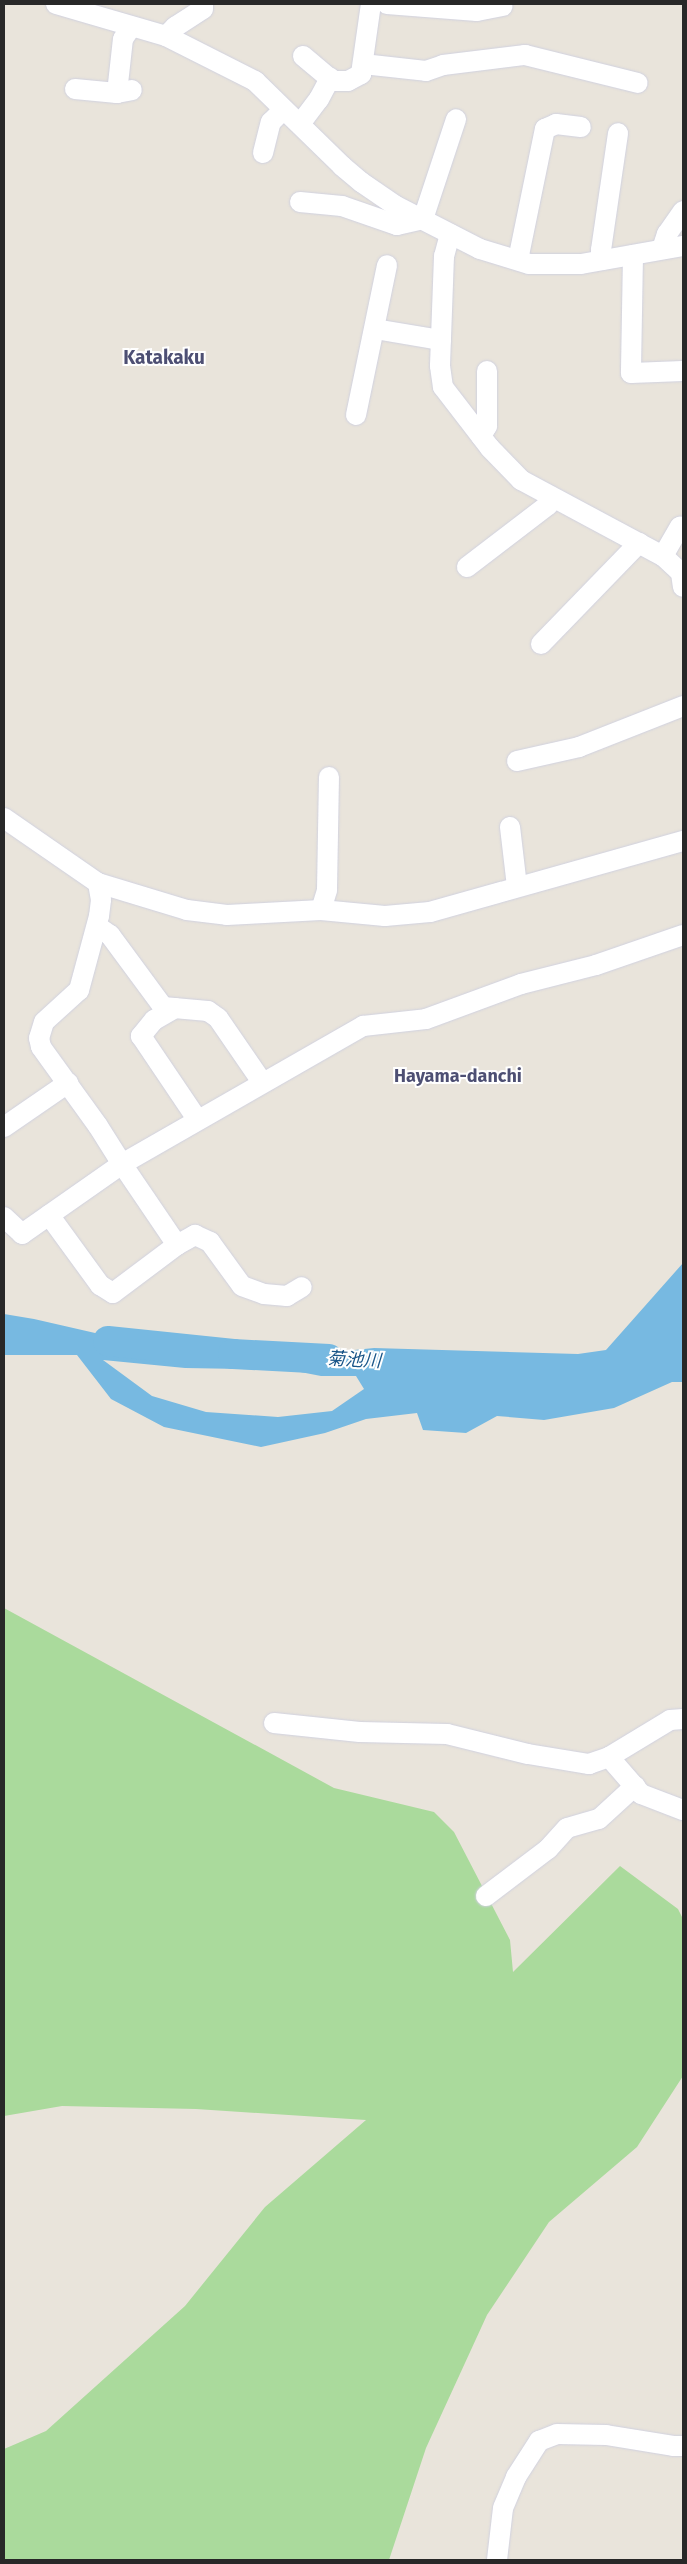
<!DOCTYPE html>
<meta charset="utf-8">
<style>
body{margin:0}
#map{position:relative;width:687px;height:2564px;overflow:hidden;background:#e9e4db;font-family:"Fira Sans","Noto Sans JP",sans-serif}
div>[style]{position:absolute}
.green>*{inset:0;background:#aada9c}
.water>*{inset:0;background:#77b9e1}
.river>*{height:30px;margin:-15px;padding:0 15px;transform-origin:15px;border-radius:15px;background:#77b9e1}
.roads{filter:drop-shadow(0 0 1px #d0d1df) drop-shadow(0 0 1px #d0d1df)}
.minor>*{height:20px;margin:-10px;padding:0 10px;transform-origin:10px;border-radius:10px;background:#fff}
span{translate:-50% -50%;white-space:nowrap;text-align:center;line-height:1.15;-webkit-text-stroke:4px #fff;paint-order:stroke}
.neighbourhood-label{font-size:18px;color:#4d4f73;font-weight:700}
.water-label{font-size:18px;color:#1a5689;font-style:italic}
.quarter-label{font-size:19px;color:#4d4f73;font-weight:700}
.frame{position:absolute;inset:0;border:5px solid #282828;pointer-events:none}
</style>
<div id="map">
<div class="green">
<div style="clip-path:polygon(4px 1608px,334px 1788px,434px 1812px,454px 1832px,510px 1940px,513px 1972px,620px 1866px,678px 1909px,683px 1919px,683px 2076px,637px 2147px,549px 2222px,487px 2315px,426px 2448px,389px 2560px,4px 2560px,4px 2449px,46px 2431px,185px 2306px,265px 2207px,366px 2120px,196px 2109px,62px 2106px,4px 2116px)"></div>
</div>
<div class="water">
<div style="clip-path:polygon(evenodd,683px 1263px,683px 1382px,672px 1382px,614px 1408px,544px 1420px,497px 1416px,466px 1433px,423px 1430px,417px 1413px,366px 1419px,325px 1433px,261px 1447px,164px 1427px,111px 1399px,77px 1355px,4px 1355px,4px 1314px,34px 1319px,226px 1363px,374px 1348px,578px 1354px,606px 1350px,683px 1263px,103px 1360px,185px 1368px,290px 1370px,321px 1376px,356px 1376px,364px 1389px,332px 1411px,278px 1417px,206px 1412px,152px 1396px,103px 1360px)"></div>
</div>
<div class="river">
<div style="left:108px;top:1341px;width:126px;rotate:5.9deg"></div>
<div style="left:233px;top:1354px;width:96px;rotate:3deg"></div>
</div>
<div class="roads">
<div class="minor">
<div style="left:56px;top:4px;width:115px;rotate:16.2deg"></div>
<div style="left:166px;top:36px;width:100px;rotate:26.8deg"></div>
<div style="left:255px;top:81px;width:122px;rotate:44.3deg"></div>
<div style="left:342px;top:166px;width:25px;rotate:40deg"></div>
<div style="left:361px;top:182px;width:42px;rotate:34.4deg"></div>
<div style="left:396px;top:206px;width:94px;rotate:27.1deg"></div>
<div style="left:480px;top:249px;width:51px;rotate:17deg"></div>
<div style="left:529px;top:264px;width:52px"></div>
<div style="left:581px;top:264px;width:104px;rotate:-10deg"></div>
<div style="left:387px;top:4px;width:90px;rotate:4.4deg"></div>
<div style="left:477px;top:11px;width:26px;rotate:-11deg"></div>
<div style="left:166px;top:36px;width:13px;rotate:-45deg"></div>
<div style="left:175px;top:27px;width:33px;rotate:-33deg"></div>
<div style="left:203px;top:9px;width:5px;rotate:-90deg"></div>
<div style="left:303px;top:56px;width:39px;rotate:40deg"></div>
<div style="left:333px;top:81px;width:15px"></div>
<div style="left:348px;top:81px;width:15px;rotate:-28deg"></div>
<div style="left:361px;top:74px;width:71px;rotate:-81.9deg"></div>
<div style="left:363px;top:64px;width:63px;rotate:6.3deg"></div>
<div style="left:426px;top:71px;width:18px;rotate:-19deg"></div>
<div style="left:443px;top:65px;width:83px;rotate:-7deg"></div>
<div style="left:525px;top:55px;width:116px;rotate:13.9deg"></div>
<div style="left:75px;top:89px;width:42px;rotate:5.4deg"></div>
<div style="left:117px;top:93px;width:15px;rotate:-11deg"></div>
<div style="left:117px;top:93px;width:54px;rotate:-83.7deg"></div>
<div style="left:123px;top:39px;width:14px;rotate:-56deg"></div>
<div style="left:300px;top:124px;width:31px;rotate:-53deg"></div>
<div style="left:319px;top:99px;width:24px;rotate:-62deg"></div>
<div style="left:263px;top:153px;width:32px;rotate:-76deg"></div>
<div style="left:271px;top:122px;width:17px;rotate:-45deg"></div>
<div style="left:300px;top:202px;width:42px;rotate:5.4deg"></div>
<div style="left:342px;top:206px;width:58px;rotate:19.1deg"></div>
<div style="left:397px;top:225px;width:27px;rotate:-13deg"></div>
<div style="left:423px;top:219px;width:105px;rotate:-71.7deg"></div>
<div style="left:450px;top:234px;width:23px;rotate:105deg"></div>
<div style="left:444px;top:256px;width:110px;rotate:92.1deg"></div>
<div style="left:440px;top:366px;width:21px;rotate:82deg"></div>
<div style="left:443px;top:387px;width:77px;rotate:52.4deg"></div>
<div style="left:490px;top:448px;width:45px;rotate:45.9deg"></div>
<div style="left:521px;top:480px;width:161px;rotate:28.2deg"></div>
<div style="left:663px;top:556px;width:25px;rotate:43deg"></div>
<div style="left:681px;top:573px;width:14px;rotate:82deg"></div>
<div style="left:662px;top:249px;width:16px;rotate:-72deg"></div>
<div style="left:667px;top:234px;width:28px;rotate:-55deg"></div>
<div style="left:633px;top:255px;width:118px;rotate:91deg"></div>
<div style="left:631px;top:373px;width:52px;rotate:-2.2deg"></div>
<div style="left:518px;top:260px;width:134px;rotate:-78.4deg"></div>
<div style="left:545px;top:129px;width:12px;rotate:-24deg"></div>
<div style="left:556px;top:124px;width:25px;rotate:7deg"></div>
<div style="left:602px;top:260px;width:10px;rotate:-96deg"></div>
<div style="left:601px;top:250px;width:118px;rotate:-81.7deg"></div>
<div style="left:375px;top:329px;width:67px;rotate:9.5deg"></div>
<div style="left:356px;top:415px;width:153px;rotate:-78.3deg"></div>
<div style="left:481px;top:436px;width:12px;rotate:-59deg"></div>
<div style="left:487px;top:426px;width:55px;rotate:-90deg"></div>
<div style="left:663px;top:556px;width:34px;rotate:-60deg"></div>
<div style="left:680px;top:527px;width:3px"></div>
<div style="left:467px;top:567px;width:102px;rotate:-37.4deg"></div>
<div style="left:548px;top:505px;width:9px;rotate:-77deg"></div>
<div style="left:541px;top:644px;width:141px;rotate:-45.9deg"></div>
<div style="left:517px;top:761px;width:64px;rotate:-12.7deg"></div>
<div style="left:579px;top:747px;width:112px;rotate:-21.5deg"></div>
<div style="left:4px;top:818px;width:114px;rotate:34.7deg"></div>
<div style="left:98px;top:883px;width:93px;rotate:16.9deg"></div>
<div style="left:187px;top:910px;width:40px;rotate:7.1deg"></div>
<div style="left:227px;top:915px;width:94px;rotate:-3deg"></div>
<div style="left:321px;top:910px;width:64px;rotate:5.4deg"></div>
<div style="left:385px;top:916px;width:45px;rotate:-5.1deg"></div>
<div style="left:430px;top:912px;width:263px;rotate:-15.7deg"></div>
<div style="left:510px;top:827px;width:60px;rotate:83.3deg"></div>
<div style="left:98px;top:883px;width:17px;rotate:80deg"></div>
<div style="left:101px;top:900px;width:16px;rotate:97deg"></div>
<div style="left:99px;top:916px;width:77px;rotate:105.1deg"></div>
<div style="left:79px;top:990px;width:47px;rotate:137.6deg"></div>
<div style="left:44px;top:1022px;width:17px;rotate:107deg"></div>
<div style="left:39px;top:1038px;width:9px;rotate:77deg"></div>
<div style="left:41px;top:1047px;width:97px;rotate:54.2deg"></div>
<div style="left:98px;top:1126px;width:45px;rotate:57.7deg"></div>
<div style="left:122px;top:1164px;width:278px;rotate:-29.8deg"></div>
<div style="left:363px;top:1026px;width:63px;rotate:-6.3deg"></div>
<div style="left:426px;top:1019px;width:101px;rotate:-20.2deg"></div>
<div style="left:521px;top:984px;width:77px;rotate:-14.2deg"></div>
<div style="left:596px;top:965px;width:92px;rotate:-19deg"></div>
<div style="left:321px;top:910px;width:21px;rotate:-73deg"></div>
<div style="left:327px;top:890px;width:113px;rotate:-89deg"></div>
<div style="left:97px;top:926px;width:16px;rotate:35deg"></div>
<div style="left:110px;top:935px;width:89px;rotate:53.6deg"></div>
<div style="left:163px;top:1007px;width:45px;rotate:5.1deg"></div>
<div style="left:208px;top:1011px;width:12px;rotate:35deg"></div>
<div style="left:218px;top:1018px;width:78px;rotate:55.5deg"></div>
<div style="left:175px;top:1008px;width:24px;rotate:150deg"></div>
<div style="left:154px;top:1020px;width:21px;rotate:129deg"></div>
<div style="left:141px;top:1036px;width:100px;rotate:56deg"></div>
<div style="left:4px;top:1127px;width:78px;rotate:-34.5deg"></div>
<div style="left:49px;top:1215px;width:87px;rotate:53.9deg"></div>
<div style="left:100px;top:1285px;width:15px;rotate:32deg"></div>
<div style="left:113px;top:1293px;width:80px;rotate:-36.9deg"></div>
<div style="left:4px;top:1217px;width:25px;rotate:43deg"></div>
<div style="left:22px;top:1234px;width:122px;rotate:-35deg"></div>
<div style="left:122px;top:1164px;width:98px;rotate:55.8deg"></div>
<div style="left:177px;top:1245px;width:21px;rotate:-29deg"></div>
<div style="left:195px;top:1235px;width:17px;rotate:25deg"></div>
<div style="left:210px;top:1242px;width:54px;rotate:54deg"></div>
<div style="left:242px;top:1286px;width:23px;rotate:20deg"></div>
<div style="left:264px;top:1294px;width:23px;rotate:5deg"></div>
<div style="left:287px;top:1296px;width:17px;rotate:-31deg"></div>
<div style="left:274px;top:1723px;width:86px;rotate:6deg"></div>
<div style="left:360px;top:1732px;width:87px;rotate:1.3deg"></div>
<div style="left:447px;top:1734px;width:83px;rotate:13.9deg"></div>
<div style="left:528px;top:1754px;width:62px;rotate:9.3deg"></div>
<div style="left:589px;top:1764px;width:21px;rotate:-19deg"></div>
<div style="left:609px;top:1757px;width:71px;rotate:-31.2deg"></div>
<div style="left:670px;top:1720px;width:13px;rotate:-4deg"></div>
<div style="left:609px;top:1757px;width:49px;rotate:49.1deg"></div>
<div style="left:641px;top:1794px;width:45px;rotate:20.9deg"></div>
<div style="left:486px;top:1896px;width:78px;rotate:-37.2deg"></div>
<div style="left:548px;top:1849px;width:28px;rotate:-48deg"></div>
<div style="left:567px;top:1828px;width:33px;rotate:-16deg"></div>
<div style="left:599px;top:1819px;width:49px;rotate:-42.5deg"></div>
<div style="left:497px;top:2560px;width:52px;rotate:-83.4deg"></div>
<div style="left:503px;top:2508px;width:34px;rotate:-67deg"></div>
<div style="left:516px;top:2477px;width:43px;rotate:-57.4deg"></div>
<div style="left:539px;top:2441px;width:19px;rotate:-21deg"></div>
<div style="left:557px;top:2434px;width:49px;rotate:1.2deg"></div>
<div style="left:606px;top:2435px;width:68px;rotate:9.3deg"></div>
<div style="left:673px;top:2446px;width:10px"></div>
</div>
</div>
<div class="neighbourhood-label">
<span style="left:458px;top:1076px">Hayama-danchi</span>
</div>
<div class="water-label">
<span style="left:354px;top:1360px;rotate:3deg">菊池川</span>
</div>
<div class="quarter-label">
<span style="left:164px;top:358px">Katakaku</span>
</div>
<div class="frame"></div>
</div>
